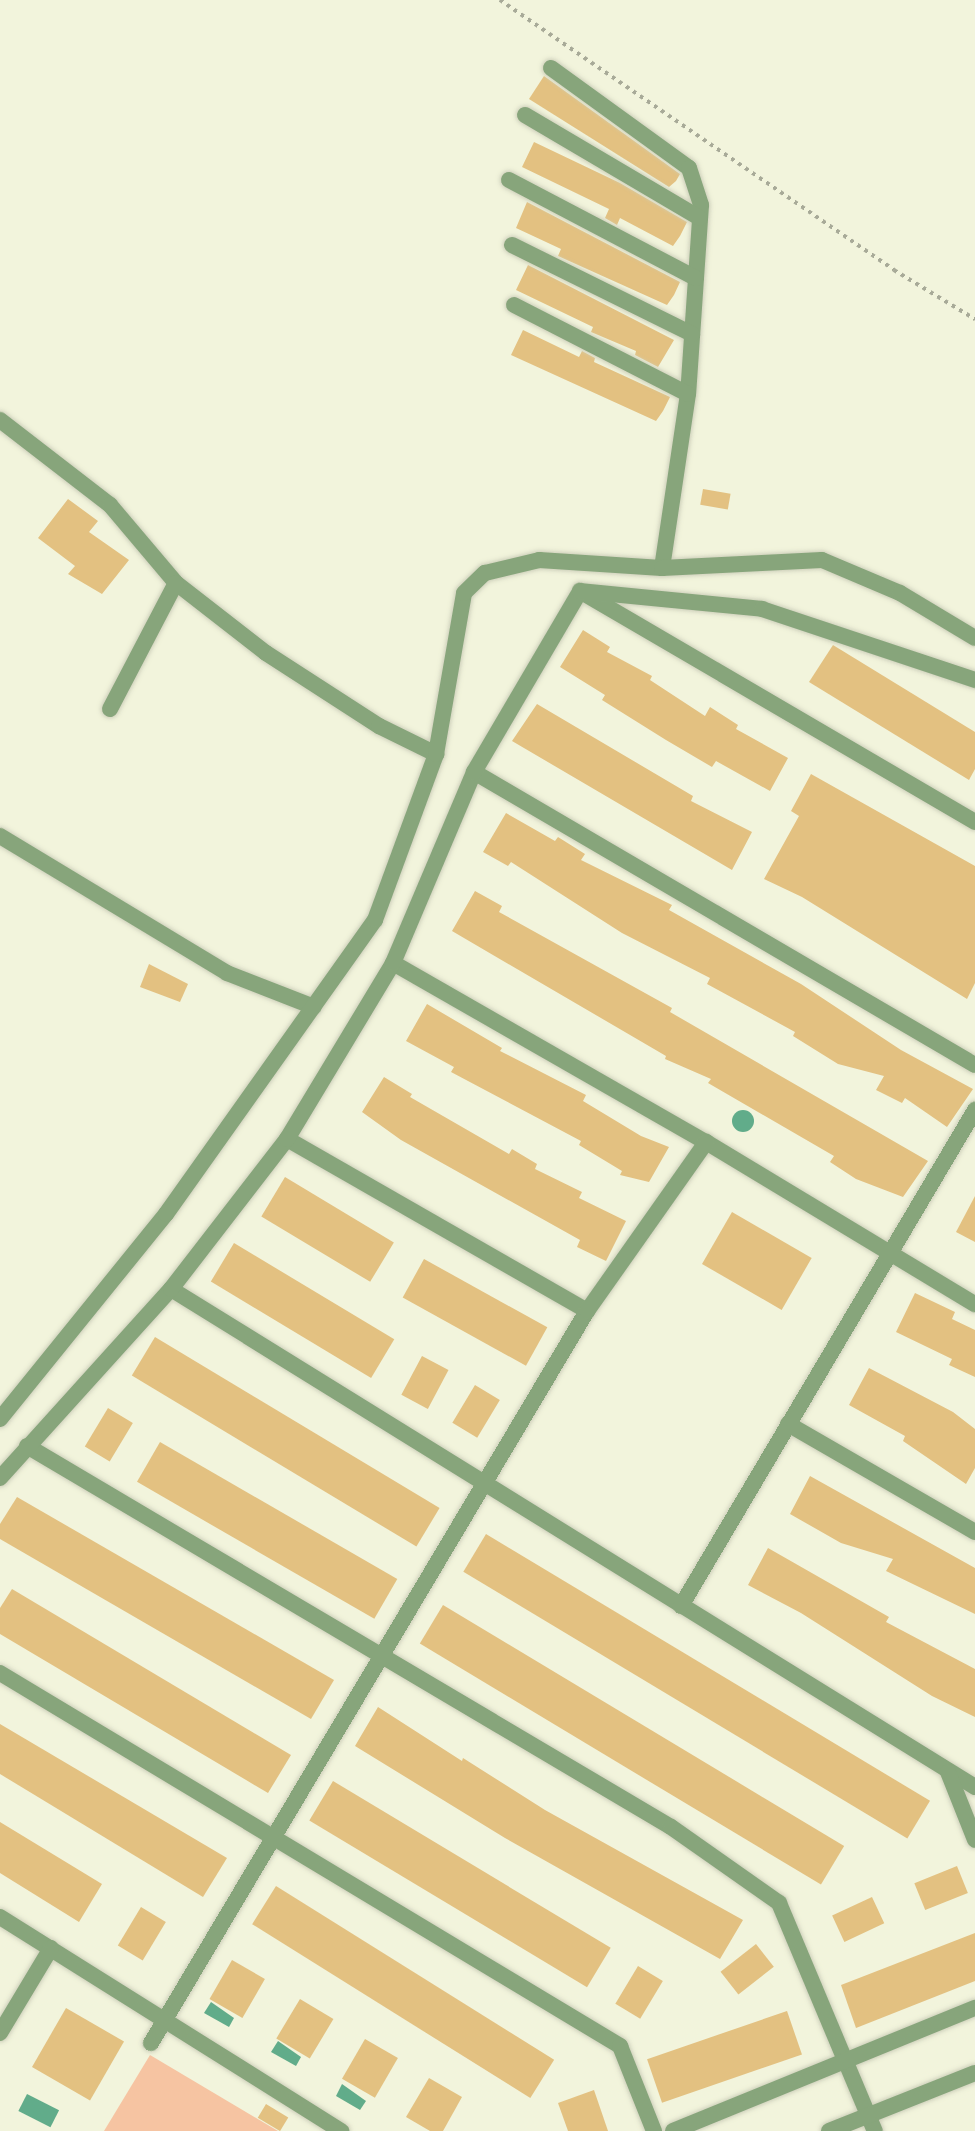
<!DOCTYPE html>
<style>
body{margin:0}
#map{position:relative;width:975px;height:2131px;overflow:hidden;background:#f2f4dc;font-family:"Fira Sans Condensed",sans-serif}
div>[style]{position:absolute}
.green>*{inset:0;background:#f6c4a2}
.water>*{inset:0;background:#61ac8a;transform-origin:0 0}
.round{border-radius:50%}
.building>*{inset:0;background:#e3c181;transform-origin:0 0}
.path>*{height:3.5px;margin-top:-1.75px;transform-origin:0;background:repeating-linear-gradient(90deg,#a8aa98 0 3.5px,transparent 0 8.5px)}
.roads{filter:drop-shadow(0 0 2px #ced0bb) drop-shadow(0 0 2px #ced0bb)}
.minor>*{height:16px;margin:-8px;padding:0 8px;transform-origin:8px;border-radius:8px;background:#87a57b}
span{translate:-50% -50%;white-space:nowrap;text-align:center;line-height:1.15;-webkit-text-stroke:5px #fff;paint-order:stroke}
</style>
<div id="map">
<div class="green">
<div style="clip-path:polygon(150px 2055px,278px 2131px,104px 2131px)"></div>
</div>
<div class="water">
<div class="round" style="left:732px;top:1110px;width:22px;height:22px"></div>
<div style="clip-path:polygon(211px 2002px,234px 2018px,229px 2027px,204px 2013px)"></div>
<div style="clip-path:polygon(278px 2041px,301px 2057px,296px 2066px,271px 2052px)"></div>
<div style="clip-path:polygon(342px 2084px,366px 2101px,360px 2110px,336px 2096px)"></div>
<div style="left:27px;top:2094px;width:36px;height:19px;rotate:27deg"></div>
</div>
<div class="building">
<div style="clip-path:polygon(544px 76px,680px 174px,676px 181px,669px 187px,529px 99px)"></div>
<div style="clip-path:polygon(534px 142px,620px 183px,687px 222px,680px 236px,673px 246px,620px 218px,617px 225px,605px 218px,609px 209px,522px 167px)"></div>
<div style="clip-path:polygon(527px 202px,680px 282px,674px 295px,667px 305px,558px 256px,561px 249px,516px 228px)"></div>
<div style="clip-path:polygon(528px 265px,674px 340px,658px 367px,635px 355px,636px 351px,591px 332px,593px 327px,516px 290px)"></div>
<div style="clip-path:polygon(523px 330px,579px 357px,582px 351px,595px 358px,594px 362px,670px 397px,663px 411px,656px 421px,511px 355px)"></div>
<div style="left:703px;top:489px;width:28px;height:16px;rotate:10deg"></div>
<div style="clip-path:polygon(68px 499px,98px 521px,89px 532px,129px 560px,102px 594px,68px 574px,75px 566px,38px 538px)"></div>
<div style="clip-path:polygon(583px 630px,610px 647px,607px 652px,652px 676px,650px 680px,705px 716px,710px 707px,738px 725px,736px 729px,788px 758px,770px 791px,716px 761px,712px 767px,666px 740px,602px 700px,605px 695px,560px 667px)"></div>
<div style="clip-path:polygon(833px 645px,975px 732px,975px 769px,969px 780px,809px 682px)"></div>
<div style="clip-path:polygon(537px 704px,693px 796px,691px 801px,752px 832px,732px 870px,512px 741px)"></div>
<div style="clip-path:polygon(811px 774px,975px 866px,975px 983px,967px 999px,802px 897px,764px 879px,799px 816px,791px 811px)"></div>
<div style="clip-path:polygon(506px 813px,555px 841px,558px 837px,585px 854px,581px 860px,672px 905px,669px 910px,801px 984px,901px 1050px,973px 1089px,947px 1127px,905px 1098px,902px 1103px,876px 1090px,884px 1076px,838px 1064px,793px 1036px,795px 1032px,707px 984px,710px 978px,622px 933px,511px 862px,508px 866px,483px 852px)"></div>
<div style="clip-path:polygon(475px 891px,502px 906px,499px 912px,672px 1008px,670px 1012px,928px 1161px,903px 1197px,856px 1179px,830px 1162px,834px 1156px,708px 1083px,711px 1079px,665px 1059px,666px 1056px,452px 931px)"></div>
<div style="clip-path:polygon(149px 964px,188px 984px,180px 1002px,140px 987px)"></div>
<div style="clip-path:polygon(427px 1004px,502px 1048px,500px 1051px,586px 1095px,583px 1101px,641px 1136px,669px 1147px,649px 1182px,620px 1175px,622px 1171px,579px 1145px,581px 1141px,451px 1072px,454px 1067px,406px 1041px)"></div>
<div style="clip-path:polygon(384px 1077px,412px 1094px,410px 1097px,509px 1154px,512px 1149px,537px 1164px,535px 1169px,582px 1192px,579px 1198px,626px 1221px,606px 1261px,577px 1247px,580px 1240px,401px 1140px,362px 1112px)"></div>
<div style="left:285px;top:1177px;width:127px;height:46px;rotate:31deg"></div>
<div style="clip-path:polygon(975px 1196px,975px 1242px,956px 1232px)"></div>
<div style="left:732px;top:1212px;width:92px;height:60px;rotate:30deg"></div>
<div style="left:234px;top:1243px;width:187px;height:45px;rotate:31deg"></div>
<div style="left:424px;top:1259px;width:141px;height:44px;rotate:29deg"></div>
<div style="clip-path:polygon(915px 1293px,955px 1312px,952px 1319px,975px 1330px,975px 1377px,949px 1365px,952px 1359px,896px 1332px)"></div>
<div style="left:155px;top:1337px;width:332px;height:45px;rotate:31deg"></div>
<div style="left:422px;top:1356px;width:30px;height:44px;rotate:28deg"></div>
<div style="clip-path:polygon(869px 1368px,953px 1412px,975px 1429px,975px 1468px,966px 1484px,903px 1441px,905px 1436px,849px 1405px)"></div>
<div style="left:475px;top:1385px;width:29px;height:44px;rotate:31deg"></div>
<div style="left:108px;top:1408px;width:29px;height:45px;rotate:31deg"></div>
<div style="left:160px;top:1442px;width:274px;height:46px;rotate:30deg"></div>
<div style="clip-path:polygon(810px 1476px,975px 1568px,975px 1614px,886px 1571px,893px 1559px,841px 1543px,790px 1514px)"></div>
<div style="clip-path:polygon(17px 1497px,334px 1680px,311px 1719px,0 1539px,0 1524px)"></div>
<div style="left:486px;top:1534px;width:518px;height:44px;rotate:31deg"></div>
<div style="clip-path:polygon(768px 1548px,889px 1617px,886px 1622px,975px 1669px,975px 1717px,932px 1696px,801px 1613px,748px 1585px)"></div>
<div style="clip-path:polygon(12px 1589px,291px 1755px,268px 1793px,0 1634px,0 1608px)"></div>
<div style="left:443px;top:1605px;width:468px;height:45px;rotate:31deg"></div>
<div style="clip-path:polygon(378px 1707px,462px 1761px,463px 1758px,545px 1810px,743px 1920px,720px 1959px,505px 1838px,355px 1746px)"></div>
<div style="clip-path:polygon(0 1724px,227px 1858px,203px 1897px,0 1774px)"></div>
<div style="left:333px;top:1781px;width:324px;height:46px;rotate:31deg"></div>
<div style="clip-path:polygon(0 1822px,102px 1884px,79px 1922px,0 1873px)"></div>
<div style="left:957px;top:1866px;width:29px;height:46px;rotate:68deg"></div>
<div style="left:276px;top:1886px;width:328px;height:45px;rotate:32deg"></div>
<div style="left:872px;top:1897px;width:29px;height:44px;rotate:65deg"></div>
<div style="left:141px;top:1907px;width:29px;height:45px;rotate:31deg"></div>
<div style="clip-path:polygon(975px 1933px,975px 1981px,856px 2028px,841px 1985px)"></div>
<div style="left:756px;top:1944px;width:29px;height:45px;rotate:52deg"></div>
<div style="left:232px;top:1960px;width:38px;height:45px;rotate:30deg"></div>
<div style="left:638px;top:1966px;width:29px;height:44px;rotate:31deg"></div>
<div style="left:300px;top:1999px;width:39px;height:46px;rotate:31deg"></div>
<div style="left:66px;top:2008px;width:67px;height:68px;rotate:30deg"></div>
<div style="left:787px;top:2011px;width:46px;height:148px;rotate:71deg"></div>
<div style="left:365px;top:2039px;width:38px;height:46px;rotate:30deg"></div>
<div style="clip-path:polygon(429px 2078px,462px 2097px,443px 2131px,430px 2131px,406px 2117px)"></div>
<div style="clip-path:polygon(594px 2090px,608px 2131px,568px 2131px,558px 2103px)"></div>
<div style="left:266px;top:2104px;width:26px;height:16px;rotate:31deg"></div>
</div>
<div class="path">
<div style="left:500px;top:0;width:478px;rotate:34.4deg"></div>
<div style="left:894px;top:270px;width:95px;rotate:31.2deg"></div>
</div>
<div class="roads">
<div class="minor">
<div style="left:551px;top:68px;width:170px;rotate:35.9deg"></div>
<div style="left:689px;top:168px;width:39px;rotate:72deg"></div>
<div style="left:701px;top:205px;width:189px;rotate:93.9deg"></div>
<div style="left:688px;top:394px;width:176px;rotate:98.5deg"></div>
<div style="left:525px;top:115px;width:203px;rotate:30.5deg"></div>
<div style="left:509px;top:180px;width:211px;rotate:27.7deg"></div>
<div style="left:512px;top:245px;width:201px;rotate:26.3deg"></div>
<div style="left:514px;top:305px;width:195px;rotate:27.1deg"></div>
<div style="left:0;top:420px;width:139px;rotate:37.7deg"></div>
<div style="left:110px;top:505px;width:102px;rotate:49.8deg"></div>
<div style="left:176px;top:583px;width:114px;rotate:37.9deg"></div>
<div style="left:266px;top:653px;width:135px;rotate:32.9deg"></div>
<div style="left:379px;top:726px;width:64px;rotate:26.2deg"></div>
<div style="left:585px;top:594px;width:452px;rotate:30.3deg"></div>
<div style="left:110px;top:709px;width:142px;rotate:-62.4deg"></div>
<div style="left:474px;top:772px;width:580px;rotate:30.32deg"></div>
<div style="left:0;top:836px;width:265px;rotate:31.1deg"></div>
<div style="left:227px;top:973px;width:93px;rotate:21.3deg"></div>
<div style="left:393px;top:963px;width:361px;rotate:29.8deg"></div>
<div style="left:706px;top:1142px;width:314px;rotate:31.1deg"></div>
<div style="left:287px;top:1139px;width:346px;rotate:29.8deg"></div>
<div style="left:171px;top:1289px;width:946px;rotate:31.77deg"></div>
<div style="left:0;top:1419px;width:264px;rotate:-51deg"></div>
<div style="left:166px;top:1214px;width:361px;rotate:-54.6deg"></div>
<div style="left:375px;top:920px;width:177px;rotate:-69.8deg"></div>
<div style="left:436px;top:754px;width:163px;rotate:-80.1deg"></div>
<div style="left:464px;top:593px;width:29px;rotate:-44deg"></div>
<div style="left:485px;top:573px;width:56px;rotate:-13.5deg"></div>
<div style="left:539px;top:560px;width:123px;rotate:3.7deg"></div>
<div style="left:662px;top:568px;width:160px;rotate:-2.9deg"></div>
<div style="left:822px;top:560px;width:85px;rotate:22.9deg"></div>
<div style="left:900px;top:593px;width:87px;rotate:31deg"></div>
<div style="left:788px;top:1424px;width:216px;rotate:30deg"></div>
<div style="left:27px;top:1446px;width:748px;rotate:30.61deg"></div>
<div style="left:671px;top:1827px;width:132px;rotate:35.1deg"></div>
<div style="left:779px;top:1903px;width:247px;rotate:67.2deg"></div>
<div style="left:0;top:1478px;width:255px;rotate:-47.9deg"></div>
<div style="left:171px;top:1289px;width:190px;rotate:-52.3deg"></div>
<div style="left:287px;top:1139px;width:205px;rotate:-58.9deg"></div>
<div style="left:393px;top:963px;width:207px;rotate:-67deg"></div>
<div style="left:474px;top:772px;width:210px;rotate:-59.6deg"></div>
<div style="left:580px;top:591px;width:183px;rotate:5.6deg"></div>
<div style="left:762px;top:609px;width:225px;rotate:18.4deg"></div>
<div style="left:681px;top:1606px;width:577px;rotate:-59.34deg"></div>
<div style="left:0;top:1673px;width:724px;rotate:31.03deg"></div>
<div style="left:620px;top:2046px;width:92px;rotate:68.2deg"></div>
<div style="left:948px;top:1772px;width:73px;rotate:68.3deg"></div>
<div style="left:0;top:1917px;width:403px;rotate:32.1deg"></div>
<div style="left:0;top:2033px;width:99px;rotate:-59deg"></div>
<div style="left:151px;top:2043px;width:852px;rotate:-59.22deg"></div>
<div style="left:587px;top:1311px;width:207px;rotate:-54.8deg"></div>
<div style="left:673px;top:2131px;width:326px;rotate:-22.2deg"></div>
<div style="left:829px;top:2131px;width:157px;rotate:-21.7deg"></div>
</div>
</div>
</div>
